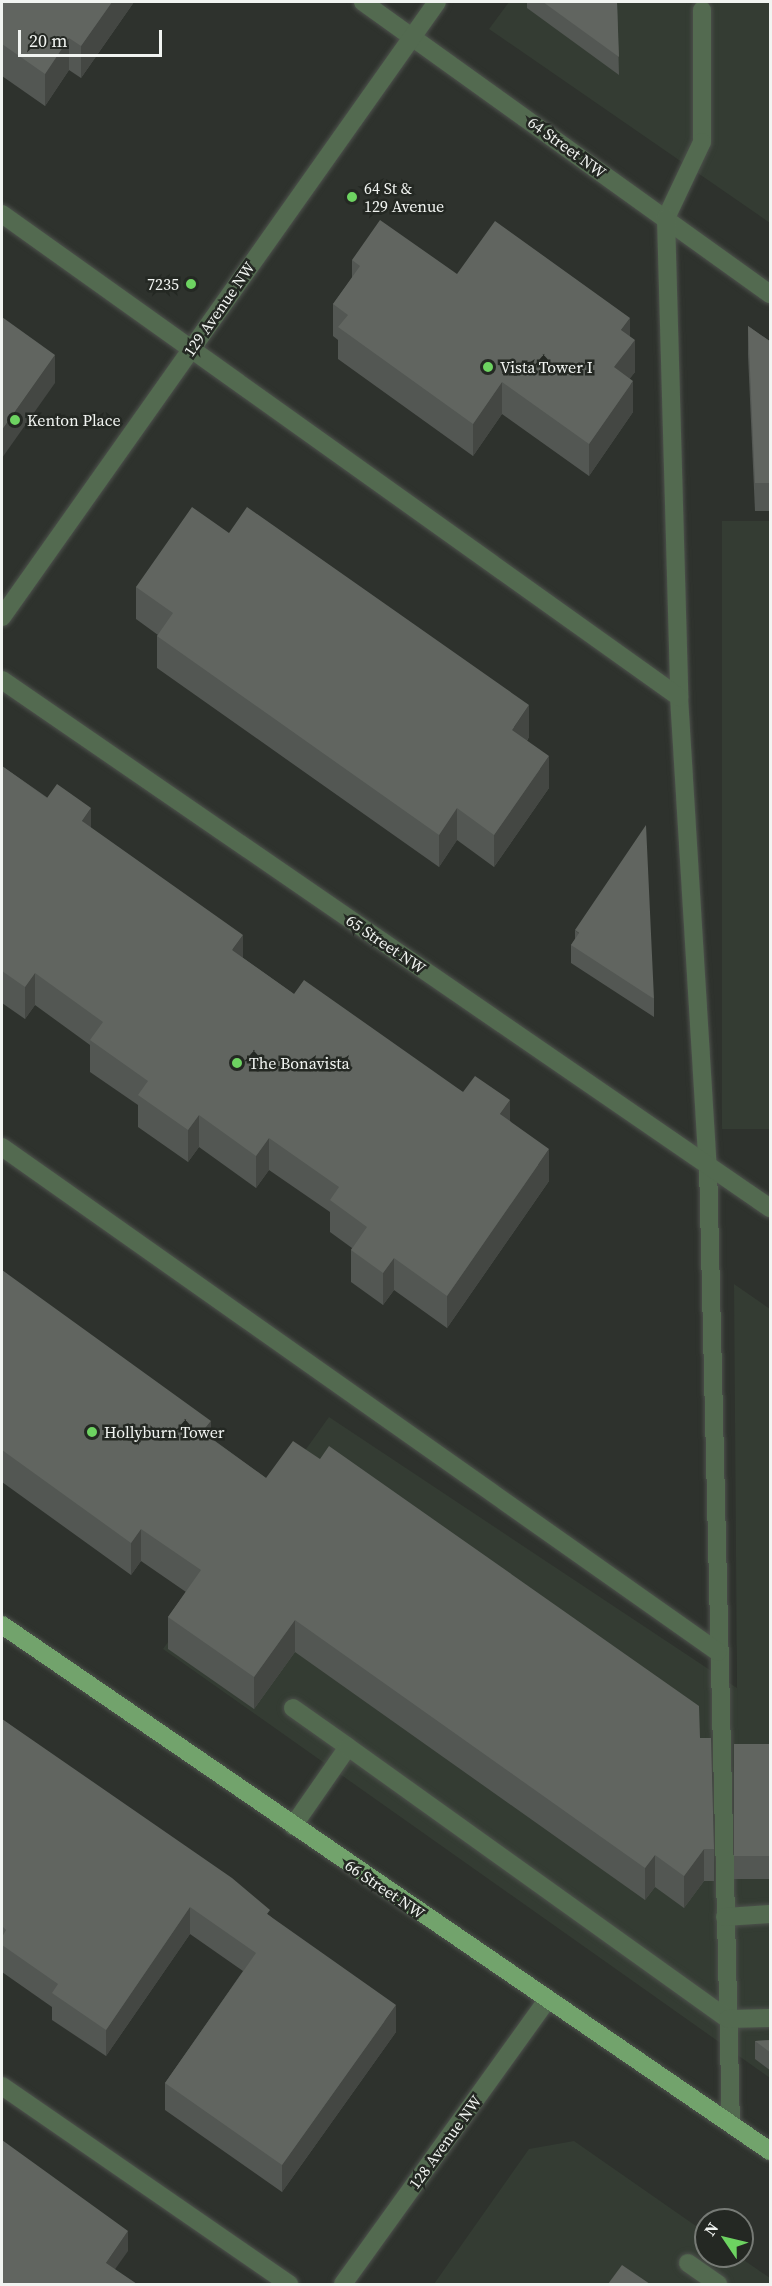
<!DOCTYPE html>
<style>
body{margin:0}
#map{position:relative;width:772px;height:2286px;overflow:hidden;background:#2e322d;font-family:"Source Serif 4",serif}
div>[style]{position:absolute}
.built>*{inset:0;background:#343c33;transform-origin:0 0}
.roads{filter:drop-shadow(0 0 2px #4d514c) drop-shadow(0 0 2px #4d514c)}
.minor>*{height:18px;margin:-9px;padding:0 9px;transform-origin:9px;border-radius:9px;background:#536a50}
.major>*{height:18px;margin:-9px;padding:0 9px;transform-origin:9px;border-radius:9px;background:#72a36c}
.wall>*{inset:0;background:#535753;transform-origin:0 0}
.shaded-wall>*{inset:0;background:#444743}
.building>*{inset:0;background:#616560;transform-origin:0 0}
.dots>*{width:16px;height:16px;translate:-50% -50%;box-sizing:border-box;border:3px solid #242823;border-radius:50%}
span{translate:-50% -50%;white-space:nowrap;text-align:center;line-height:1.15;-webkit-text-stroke:5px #242823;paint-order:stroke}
.street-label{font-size:16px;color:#f1f4f1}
.poi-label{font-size:16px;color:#f1f4f1}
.left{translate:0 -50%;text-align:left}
.right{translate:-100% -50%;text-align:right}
.frame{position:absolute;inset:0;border:3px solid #f1f4f1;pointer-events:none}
.north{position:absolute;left:694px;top:2208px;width:60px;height:60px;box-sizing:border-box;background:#242823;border:2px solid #767a75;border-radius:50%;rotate:305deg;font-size:16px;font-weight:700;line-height:24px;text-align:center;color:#f1f4f1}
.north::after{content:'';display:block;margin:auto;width:21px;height:27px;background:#6dd361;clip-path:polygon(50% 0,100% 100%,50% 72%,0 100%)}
.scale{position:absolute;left:18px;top:30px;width:144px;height:27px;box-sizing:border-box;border:3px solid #f1f4f1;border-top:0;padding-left:8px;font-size:18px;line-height:21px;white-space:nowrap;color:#f1f4f1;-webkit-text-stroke:4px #242823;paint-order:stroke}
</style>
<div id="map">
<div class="built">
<div style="clip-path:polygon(509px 2px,770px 2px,770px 223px,489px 29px)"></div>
<div style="left:770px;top:521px;width:608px;height:48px;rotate:90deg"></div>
<div style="clip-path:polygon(734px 1284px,770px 1309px,770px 2078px,163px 1649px,329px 1417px,737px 1688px)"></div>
<div style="clip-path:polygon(574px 2141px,706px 2233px,706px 2256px,738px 2256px,770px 2278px,770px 2284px,434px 2284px,529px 2149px)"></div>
</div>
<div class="roads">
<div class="minor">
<div style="left:363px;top:2px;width:501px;rotate:35.66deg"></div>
<div style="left:702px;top:10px;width:132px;rotate:90deg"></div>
<div style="left:702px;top:142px;width:84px;rotate:115.3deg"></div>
<div style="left:666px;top:218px;width:479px;rotate:88.4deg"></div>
<div style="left:679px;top:697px;width:469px;rotate:86.5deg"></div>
<div style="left:708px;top:1165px;width:959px;rotate:88.63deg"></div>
<div style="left:2px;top:214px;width:832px;rotate:35.51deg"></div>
<div style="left:2px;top:617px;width:753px;rotate:-54.73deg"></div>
<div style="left:2px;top:680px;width:932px;rotate:34.51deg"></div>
<div style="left:2px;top:1147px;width:876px;rotate:35.2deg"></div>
<div style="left:293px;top:1708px;width:67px;rotate:35.3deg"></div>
<div style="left:293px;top:1826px;width:96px;rotate:-55.2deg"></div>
<div style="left:348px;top:1747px;width:467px;rotate:35.6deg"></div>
<div style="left:728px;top:2019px;width:42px;rotate:-1.4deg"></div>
<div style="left:725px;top:1917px;width:45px;rotate:-3.8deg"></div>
<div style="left:2px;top:2086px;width:349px;rotate:34.6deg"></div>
<div style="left:688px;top:2263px;width:37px;rotate:35deg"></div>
<div style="left:343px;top:2284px;width:350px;rotate:-54.3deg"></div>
</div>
<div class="major">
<div style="left:2px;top:1625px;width:931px;rotate:34.41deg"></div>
</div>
</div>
<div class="wall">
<div style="clip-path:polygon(2px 2px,134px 2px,81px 78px,69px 70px,45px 106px,2px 76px)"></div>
<div style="clip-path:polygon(527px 2px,617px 2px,619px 75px,527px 8px)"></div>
<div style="clip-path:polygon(352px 260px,457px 274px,630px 337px,635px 372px,630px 378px,633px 412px,589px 476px,502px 414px,473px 456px,338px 359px,338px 340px,333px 336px,333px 304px,352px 278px)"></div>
<div style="clip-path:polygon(748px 326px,771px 342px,771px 511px,755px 511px,748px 355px)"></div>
<div style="clip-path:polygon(229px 533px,529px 737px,527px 741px,549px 788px,494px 867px,457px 840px,439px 867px,157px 668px,157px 636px,158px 635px,136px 619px,136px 587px)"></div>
<div style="clip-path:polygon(2px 766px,91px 828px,243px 958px,294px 994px,463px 1092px,510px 1122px,549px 1181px,447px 1328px,394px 1290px,383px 1305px,351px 1282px,351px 1250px,352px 1248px,330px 1232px,330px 1212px,269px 1170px,256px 1188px,199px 1147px,188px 1162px,138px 1127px,138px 1105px,90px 1072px,90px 1045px,35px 1005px,25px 1019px,2px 1003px)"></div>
<div style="clip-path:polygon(575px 930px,654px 999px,654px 1017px,571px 963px,571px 945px,575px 939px)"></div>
<div style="clip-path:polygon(2px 1270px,211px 1438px,266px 1478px,700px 1738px,714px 1849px,714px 1881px,704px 1881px,684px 1908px,655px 1887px,645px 1900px,295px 1652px,254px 1709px,168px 1649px,168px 1617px,186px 1592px,141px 1561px,131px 1575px,2px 1482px)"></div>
<div style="clip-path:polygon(2px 1719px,270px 1916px,396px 2032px,282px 2192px,165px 2110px,165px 2083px,243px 1971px,190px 1934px,106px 2056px,52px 2020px,52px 2007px,2px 1972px)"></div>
<div style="left:771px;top:1744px;width:135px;height:37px;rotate:90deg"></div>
<div style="clip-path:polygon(771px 2040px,771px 2071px,755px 2059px,755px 2041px)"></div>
</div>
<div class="shaded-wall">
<div style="clip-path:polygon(112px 2px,134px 2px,81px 78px,81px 46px)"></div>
<div style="clip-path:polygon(69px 38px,69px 70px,45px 106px,45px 74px)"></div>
<div style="clip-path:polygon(630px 318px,630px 346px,635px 340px,635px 372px,614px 399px,614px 367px,621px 330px)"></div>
<div style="clip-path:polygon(55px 355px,55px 383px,2px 458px,2px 430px)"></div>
<div style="clip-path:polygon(633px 381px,633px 412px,589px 476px,589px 444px)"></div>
<div style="clip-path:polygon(502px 382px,502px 414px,473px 456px,473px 424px)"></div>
<div style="clip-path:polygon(529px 705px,529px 737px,512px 762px,512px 730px)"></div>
<div style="clip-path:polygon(549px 756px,549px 788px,494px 867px,494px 835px)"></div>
<div style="clip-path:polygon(91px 808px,91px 840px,82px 821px)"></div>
<div style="clip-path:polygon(457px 808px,457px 840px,439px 867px,439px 835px)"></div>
<div style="clip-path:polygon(243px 935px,243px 967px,232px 950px)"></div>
<div style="clip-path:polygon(35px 973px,35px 1005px,25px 1019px,25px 987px)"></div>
<div style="clip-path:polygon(510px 1100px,510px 1132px,500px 1114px)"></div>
<div style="clip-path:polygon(199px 1115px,199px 1147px,188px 1162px,188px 1130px)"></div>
<div style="clip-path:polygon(269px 1138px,269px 1170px,256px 1188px,256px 1156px)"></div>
<div style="clip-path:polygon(549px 1149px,549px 1181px,447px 1328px,447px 1296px)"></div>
<div style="clip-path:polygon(394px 1258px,394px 1290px,383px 1305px,383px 1273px)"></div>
<div style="clip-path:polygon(211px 1421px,211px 1452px,202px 1432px)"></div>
<div style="clip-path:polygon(141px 1529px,141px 1561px,131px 1575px,131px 1543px)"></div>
<div style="clip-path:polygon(295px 1620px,295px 1652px,254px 1709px,254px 1677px)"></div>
<div style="clip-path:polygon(704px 1849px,704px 1881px,684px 1908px,684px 1876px)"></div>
<div style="clip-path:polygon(655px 1855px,655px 1887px,645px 1900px,645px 1868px)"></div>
<div style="clip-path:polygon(190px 1907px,190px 1934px,106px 2056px,106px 2030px)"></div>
<div style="clip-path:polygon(396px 2005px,396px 2032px,282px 2192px,282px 2165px)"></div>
<div style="clip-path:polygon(128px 2231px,128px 2251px,106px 2282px,106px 2263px)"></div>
</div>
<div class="building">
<div style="clip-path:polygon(2px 2px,112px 2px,81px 46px,69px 38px,45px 74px,2px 44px)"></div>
<div style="clip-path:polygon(543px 2px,617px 2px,619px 57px)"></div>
<div style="clip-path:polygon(380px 220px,457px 274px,495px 221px,630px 318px,621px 330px,635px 340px,614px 367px,633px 381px,589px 444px,502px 382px,473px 424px,338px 327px,348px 315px,333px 304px,360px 266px,352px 260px)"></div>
<div style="clip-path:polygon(2px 317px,55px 355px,2px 430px)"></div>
<div style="clip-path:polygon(748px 326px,771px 342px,771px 483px,755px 483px)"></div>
<div style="clip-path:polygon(192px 507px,229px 533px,247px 507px,529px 705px,512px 730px,549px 756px,494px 835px,457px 808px,439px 835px,157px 636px,173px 613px,136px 587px)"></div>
<div style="clip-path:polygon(2px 766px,47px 798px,57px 784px,91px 808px,82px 821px,243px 935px,232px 950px,294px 994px,304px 980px,463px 1092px,475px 1076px,510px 1100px,500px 1114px,549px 1149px,447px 1296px,394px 1258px,383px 1273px,351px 1250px,367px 1227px,330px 1200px,339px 1187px,269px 1138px,256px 1156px,199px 1115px,188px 1130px,138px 1095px,148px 1081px,90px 1040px,103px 1022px,35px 973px,25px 987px,2px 971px)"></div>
<div style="clip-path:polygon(646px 825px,654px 999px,571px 945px,579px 933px,575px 930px)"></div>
<div style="clip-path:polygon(2px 1270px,211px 1421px,202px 1432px,266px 1478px,293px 1441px,320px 1459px,329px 1446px,699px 1706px,700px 1738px,711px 1738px,714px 1849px,704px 1849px,684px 1876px,655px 1855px,645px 1868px,295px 1620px,254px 1677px,168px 1617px,201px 1570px,141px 1529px,131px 1543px,2px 1450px)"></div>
<div style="clip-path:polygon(2px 1719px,232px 1878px,270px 1910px,267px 1914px,396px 2005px,282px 2165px,165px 2083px,256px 1953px,190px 1907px,106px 2030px,52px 1993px,58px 1984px,2px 1945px,2px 1937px,6px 1930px,2px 1926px)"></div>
<div style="left:771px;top:1744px;width:112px;height:37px;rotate:90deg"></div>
<div style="clip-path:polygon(771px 2040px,771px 2053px,755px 2041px)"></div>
<div style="clip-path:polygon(2px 2140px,128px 2231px,106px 2263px,137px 2284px,2px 2284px)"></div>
<div style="clip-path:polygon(622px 2265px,650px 2284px,608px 2284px)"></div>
</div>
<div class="dots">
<div style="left:352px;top:197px;background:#6dd361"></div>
<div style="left:191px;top:284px;background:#6dd361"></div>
<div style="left:488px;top:367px;background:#6dd361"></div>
<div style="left:15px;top:420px;background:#6dd361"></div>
<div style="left:237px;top:1063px;background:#6dd361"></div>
<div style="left:92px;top:1432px;background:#6dd361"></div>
</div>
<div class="street-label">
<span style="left:567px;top:147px;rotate:36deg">64 Street NW</span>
<span style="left:219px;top:309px;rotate:-55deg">129 Avenue NW</span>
<span style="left:386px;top:944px;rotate:34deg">65 Street NW</span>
<span style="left:385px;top:1889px;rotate:34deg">66 Street NW</span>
<span style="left:445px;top:2142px;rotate:-54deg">128 Avenue NW</span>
</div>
<div class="poi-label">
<span class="left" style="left:364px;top:197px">64 St &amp;<br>129 Avenue</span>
<span class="right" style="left:179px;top:284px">7235</span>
<span class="left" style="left:500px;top:367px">Vista Tower I</span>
<span class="left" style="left:27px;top:420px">Kenton Place</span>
<span class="left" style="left:249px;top:1063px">The Bonavista</span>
<span class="left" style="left:104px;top:1432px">Hollyburn Tower</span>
</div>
<div class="frame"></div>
<div class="north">N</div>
<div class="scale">20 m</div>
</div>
